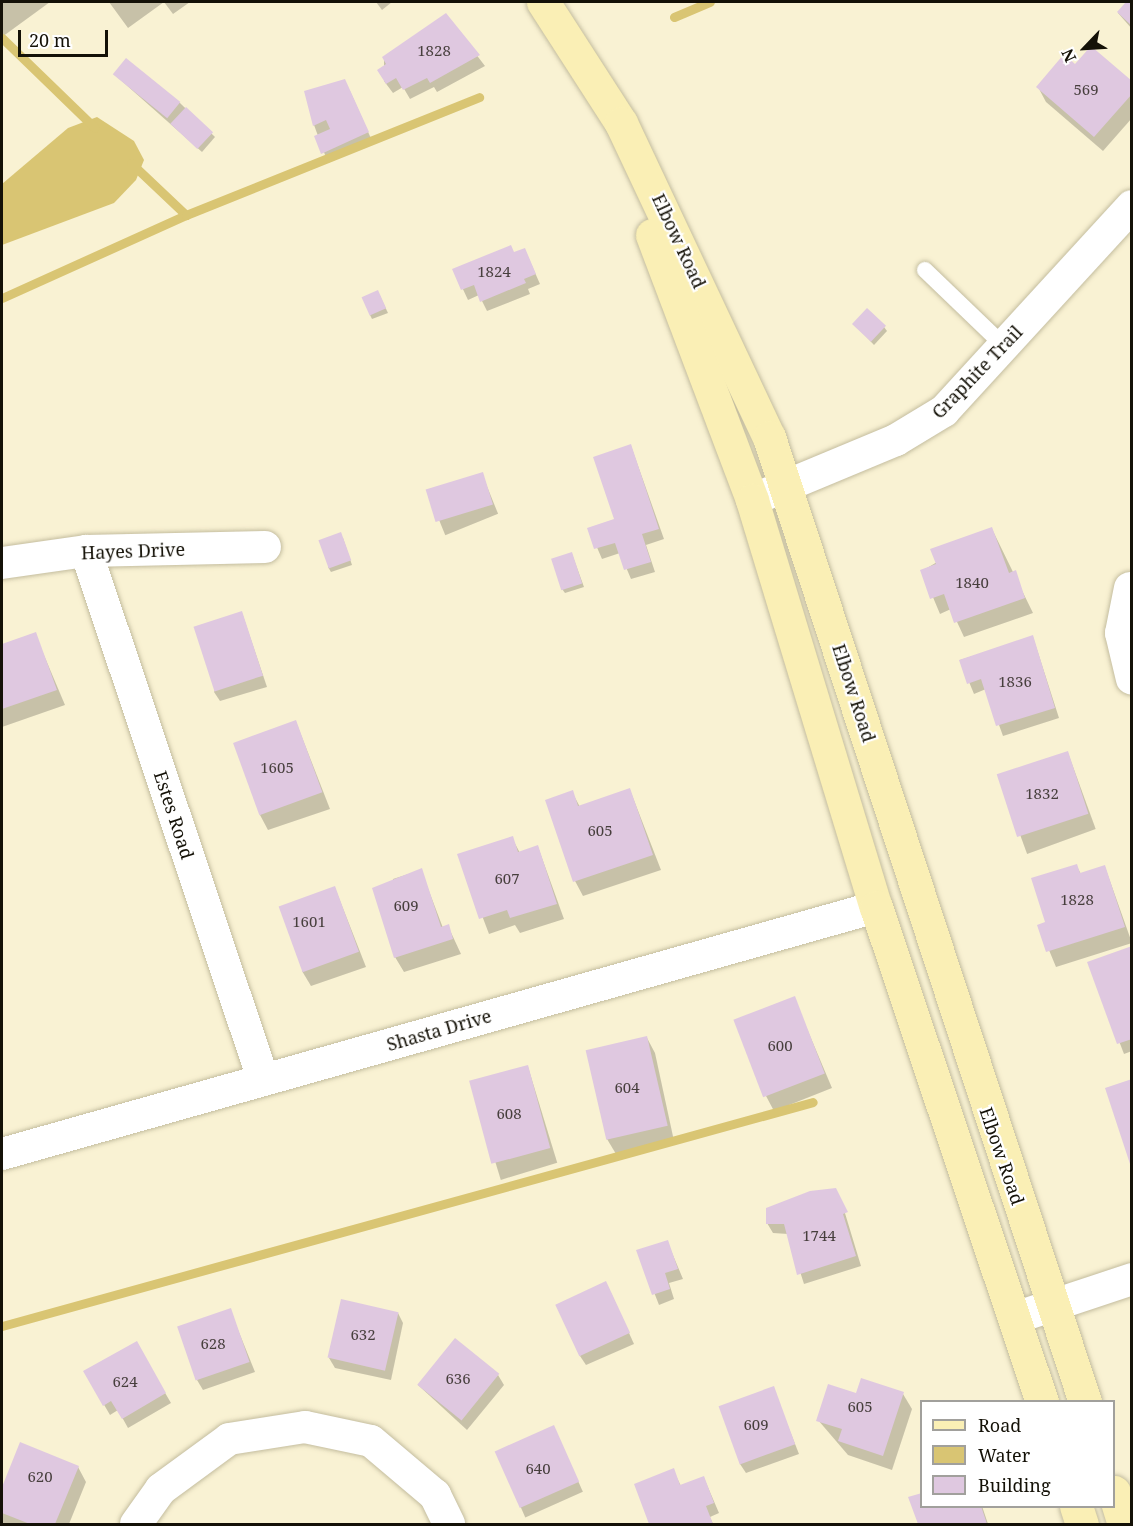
<!DOCTYPE html>
<style>
body{margin:0}
#map{position:relative;width:1133px;height:1526px;overflow:hidden;background:#f9f2d3;font-family:"Noto Serif",serif}
div>[style]{position:absolute}
.water>*{inset:0;background:#d9c573}
.shadow>*{inset:0;background:#0003;transform-origin:0 0}
.stream>*{height:9px;margin:-4.5px;padding:0 4.5px;transform-origin:4.5px;border-radius:4.5px;background:#d9c573}
.building>*{inset:0;background:#dfc8e0;transform-origin:0 0}
.roads{filter:drop-shadow(0 0 2px #c4bd9f) drop-shadow(0 0 2px #c4bd9f)}
.service>*{height:16px;margin:-8px;padding:0 8px;transform-origin:8px;border-radius:8px;background:#fff}
.minor>*{height:32px;margin:-16px;padding:0 16px;transform-origin:16px;border-radius:16px;background:#fff}
.secondary>*{height:33px;margin:-16.5px;padding:0 16.5px;transform-origin:16.5px;border-radius:16.5px;background:#faefb5}
span{translate:-50% -50%;white-space:nowrap;text-align:center;line-height:1.15;-webkit-text-stroke:4.5px #fff;paint-order:stroke}
.number-label{font-size:15px;color:#473f3d}
.number-label span{-webkit-text-stroke-width:0}
.street-label{font-size:18px;color:#141107}
.frame{position:absolute;inset:0;border:3px solid #141107;pointer-events:none}
.legend{position:absolute;left:920px;top:1400px;width:195px;height:108px;box-sizing:border-box;background:#fff;border:2px solid #a1a09c;margin:0;padding:8px 10px;list-style:none;font-size:18px;color:#141107}
.legend li{display:flex;align-items:center;gap:12px;height:30px}
.legend b{width:30px;border:2px solid #a1a09c}
.north{position:absolute;left:1055px;top:18px;width:60px;height:60px;-webkit-text-stroke:4px #fff;paint-order:stroke;rotate:245deg;font-size:16px;font-weight:700;line-height:24px;text-align:center;color:#141107}
.north::after{content:'';display:block;margin:auto;width:21px;height:27px;background:#141107;clip-path:polygon(50% 0,100% 100%,50% 72%,0 100%)}
.scale{position:absolute;left:18px;top:30px;width:90px;height:27px;box-sizing:border-box;border:3px solid #141107;border-top:0;padding-left:8px;font-size:18px;line-height:21px;white-space:nowrap;color:#141107;-webkit-text-stroke:4px #fff;paint-order:stroke}
</style>
<div id="map">
<div class="water">
<div style="clip-path:polygon(97px 117px,134px 141px,144px 160px,136px 180px,114px 203px,2px 245px,2px 184px,68px 128px)"></div>
</div>
<div class="shadow">
<div style="clip-path:polygon(2px 2px,50px 2px,2px 37px)"></div>
<div style="clip-path:polygon(109px 2px,190px 2px,173px 14px,164px 2px,128px 28px)"></div>
<div style="clip-path:polygon(376px 2px,392px 2px,382px 10px)"></div>
<div style="clip-path:polygon(1128px 2px,1132px 2px,1132px 29px,1118px 13px)"></div>
<div style="clip-path:polygon(446px 15px,485px 66px,437px 92px,434px 87px,410px 99px,403px 87px,393px 93px,384px 81px,384px 57px)"></div>
<div style="clip-path:polygon(1075px 66px,1132px 83px,1132px 118px,1103px 151px,1046px 102px,1038px 87px)"></div>
<div style="clip-path:polygon(115px 75px,180px 103px,215px 137px,202px 152px)"></div>
<div style="clip-path:polygon(350px 91px,373px 143px,328px 163px,314px 125px)"></div>
<div style="clip-path:polygon(525px 250px,540px 284px,528px 289px,530px 294px,487px 311px,479px 295px,468px 300px,454px 270px)"></div>
<div style="clip-path:polygon(380px 296px,388px 313px,372px 319px,370px 315px)"></div>
<div style="clip-path:polygon(854px 324px,884px 327px,887px 331px,874px 345px)"></div>
<div style="clip-path:polygon(631px 446px,664px 539px,646px 545px,655px 572px,631px 579px,620px 553px,602px 559px,589px 529px,615px 520px)"></div>
<div style="left:482px;top:474px;width:43px;height:57px;rotate:68deg"></div>
<div style="clip-path:polygon(992px 529px,1033px 613px,964px 637px,951px 609px,940px 614px,922px 571px)"></div>
<div style="clip-path:polygon(343px 538px,352px 565px,331px 572px,328px 567px)"></div>
<div style="clip-path:polygon(572px 554px,584px 587px,565px 593px,562px 589px)"></div>
<div style="clip-path:polygon(242px 613px,267px 687px,220px 701px,214px 692px)"></div>
<div style="clip-path:polygon(35px 634px,65px 705px,2px 727px,2px 645px)"></div>
<div style="clip-path:polygon(1033px 637px,1059px 718px,1003px 736px,986px 689px,974px 694px,960px 660px)"></div>
<div style="clip-path:polygon(296px 722px,330px 809px,268px 830px,260px 815px)"></div>
<div style="left:1068px;top:753px;width:81px;height:73px;rotate:70deg"></div>
<div style="clip-path:polygon(630px 790px,661px 870px,583px 896px,575px 881px,572px 792px,580px 807px)"></div>
<div style="clip-path:polygon(512px 838px,520px 853px,538px 847px,564px 919px,520px 933px,515px 925px,489px 934px,459px 855px)"></div>
<div style="clip-path:polygon(1076px 865px,1081px 874px,1105px 867px,1132px 943px,1056px 967px,1039px 926px,1046px 923px)"></div>
<div style="clip-path:polygon(421px 870px,443px 928px,448px 926px,461px 954px,404px 972px,395px 957px,393px 879px)"></div>
<div style="clip-path:polygon(335px 888px,366px 967px,311px 986px,302px 971px)"></div>
<div style="clip-path:polygon(1132px 948px,1132px 1051px,1124px 1054px,1089px 963px)"></div>
<div style="clip-path:polygon(794px 998px,832px 1088px,774px 1111px,766px 1096px)"></div>
<div style="clip-path:polygon(647px 1038px,655px 1053px,674px 1141px,616px 1154px,607px 1139px)"></div>
<div style="left:528px;top:1067px;width:100px;height:59px;rotate:73deg"></div>
<div style="clip-path:polygon(841px 1200px,861px 1266px,804px 1284px,788px 1234px,773px 1233px,767px 1223px)"></div>
<div style="clip-path:polygon(667px 1241px,683px 1279px,669px 1283px,674px 1299px,659px 1305px,638px 1251px)"></div>
<div style="clip-path:polygon(611px 1293px,634px 1344px,586px 1365px,580px 1356px)"></div>
<div style="clip-path:polygon(230px 1310px,255px 1372px,203px 1390px,197px 1380px)"></div>
<div style="clip-path:polygon(398px 1313px,403px 1323px,391px 1380px,335px 1368px,329px 1358px)"></div>
<div style="clip-path:polygon(136px 1343px,171px 1403px,128px 1428px,118px 1410px,110px 1415px,85px 1372px)"></div>
<div style="clip-path:polygon(498px 1375px,504px 1385px,467px 1430px,418px 1385px)"></div>
<div style="clip-path:polygon(773px 1388px,799px 1454px,746px 1473px,740px 1464px)"></div>
<div style="clip-path:polygon(903px 1394px,912px 1409px,892px 1470px,848px 1455px,818px 1420px,857px 1395px)"></div>
<div style="left:554px;top:1427px;width:71px;height:63px;rotate:66deg"></div>
<div style="clip-path:polygon(21px 1444px,78px 1467px,86px 1482px,69px 1524px,3px 1524px,2px 1491px)"></div>
<div style="clip-path:polygon(673px 1470px,681px 1486px,704px 1478px,719px 1513px,710px 1517px,713px 1524px,651px 1524px,636px 1485px)"></div>
<div style="clip-path:polygon(910px 1498px,922px 1506px,982px 1506px,988px 1524px,919px 1524px)"></div>
</div>
<div class="stream">
<div style="left:674px;top:17px;width:39px;rotate:-23deg"></div>
<div style="left:2px;top:38px;width:129px;rotate:44.1deg"></div>
<div style="left:131px;top:163px;width:76px;rotate:43.4deg"></div>
<div style="left:2px;top:298px;width:202px;rotate:-24.3deg"></div>
<div style="left:186px;top:215px;width:316px;rotate:-21.9deg"></div>
<div style="left:2px;top:1326px;width:841px;rotate:-15.44deg"></div>
</div>
<div class="building">
<div style="clip-path:polygon(1126px 2px,1132px 2px,1132px 26px,1117px 12px)"></div>
<div style="clip-path:polygon(446px 13px,480px 55px,430px 83px,427px 78px,403px 90px,396px 78px,386px 84px,377px 70px,386px 64px,382px 57px)"></div>
<div style="clip-path:polygon(1091px 46px,1132px 81px,1132px 94px,1094px 137px,1036px 87px,1064px 54px,1075px 64px)"></div>
<div style="left:126px;top:58px;width:70px;height:21px;rotate:39deg"></div>
<div style="clip-path:polygon(345px 79px,369px 132px,321px 154px,314px 136px,330px 129px,326px 120px,313px 126px,304px 91px)"></div>
<div style="left:186px;top:107px;width:37px;height:23px;rotate:43deg"></div>
<div style="clip-path:polygon(511px 245px,514px 252px,525px 248px,536px 274px,524px 279px,526px 283px,480px 302px,474px 285px,461px 290px,452px 269px)"></div>
<div style="left:378px;top:290px;width:20px;height:18px;rotate:66deg"></div>
<div style="left:867px;top:308px;width:26px;height:22px;rotate:43deg"></div>
<div style="clip-path:polygon(631px 444px,659px 529px,642px 534px,651px 562px,624px 570px,615px 543px,594px 549px,587px 528px,614px 519px,593px 457px)"></div>
<div style="left:483px;top:472px;width:34px;height:60px;rotate:73deg"></div>
<div style="clip-path:polygon(992px 527px,1009px 573px,1016px 570px,1025px 598px,954px 623px,944px 594px,930px 599px,920px 570px,936px 564px,930px 549px)"></div>
<div style="left:341px;top:532px;width:30px;height:24px;rotate:70deg"></div>
<div style="left:572px;top:552px;width:33px;height:22px;rotate:72deg"></div>
<div style="left:242px;top:611px;width:68px;height:51px;rotate:72deg"></div>
<div style="clip-path:polygon(36px 632px,57px 690px,2px 709px,2px 644px)"></div>
<div style="clip-path:polygon(1033px 635px,1055px 708px,996px 726px,981px 679px,967px 684px,959px 660px)"></div>
<div style="left:296px;top:720px;width:77px;height:67px;rotate:70deg"></div>
<div style="left:1068px;top:751px;width:66px;height:75px;rotate:72deg"></div>
<div style="clip-path:polygon(630px 788px,653px 855px,573px 882px,545px 800px,573px 790px,578px 806px)"></div>
<div style="clip-path:polygon(513px 836px,518px 852px,538px 845px,557px 904px,510px 918px,507px 910px,479px 919px,457px 854px)"></div>
<div style="clip-path:polygon(1077px 864px,1080px 873px,1105px 865px,1125px 927px,1046px 952px,1037px 925px,1045px 922px,1031px 878px)"></div>
<div style="clip-path:polygon(422px 868px,441px 927px,449px 924px,453px 939px,394px 958px,372px 888px)"></div>
<div style="left:335px;top:886px;width:70px;height:60px;rotate:70deg"></div>
<div style="clip-path:polygon(1132px 946px,1132px 1039px,1117px 1044px,1087px 962px)"></div>
<div style="left:795px;top:996px;width:83px;height:66px;rotate:69deg"></div>
<div style="left:647px;top:1036px;width:92px;height:63px;rotate:77deg"></div>
<div style="left:528px;top:1065px;width:86px;height:61px;rotate:75deg"></div>
<div style="clip-path:polygon(1132px 1079px,1132px 1167px,1131px 1167px,1105px 1088px)"></div>
<div style="clip-path:polygon(836px 1188px,848px 1212px,843px 1214px,856px 1256px,797px 1275px,784px 1224px,766px 1224px,766px 1208px,810px 1191px)"></div>
<div style="clip-path:polygon(668px 1240px,678px 1269px,665px 1273px,670px 1289px,652px 1295px,636px 1250px)"></div>
<div style="left:606px;top:1281px;width:57px;height:56px;rotate:65deg"></div>
<div style="left:341px;top:1299px;width:59px;height:60px;rotate:13deg"></div>
<div style="left:231px;top:1308px;width:57px;height:57px;rotate:71deg"></div>
<div style="left:455px;top:1338px;width:57px;height:60px;rotate:39deg"></div>
<div style="clip-path:polygon(137px 1341px,166px 1393px,122px 1419px,111px 1401px,103px 1406px,83px 1371px)"></div>
<div style="clip-path:polygon(861px 1378px,904px 1392px,883px 1456px,838px 1441px,842px 1429px,816px 1421px,828px 1384px,856px 1393px)"></div>
<div style="left:774px;top:1386px;width:62px;height:59px;rotate:70deg"></div>
<div style="left:554px;top:1425px;width:62px;height:65px;rotate:66deg"></div>
<div style="clip-path:polygon(20px 1442px,79px 1466px,55px 1524px,30px 1524px,2px 1513px,2px 1487px)"></div>
<div style="clip-path:polygon(674px 1468px,680px 1485px,704px 1476px,714px 1503px,706px 1506px,713px 1524px,649px 1524px,634px 1484px)"></div>
<div style="clip-path:polygon(922px 1493px,922px 1506px,981px 1506px,987px 1524px,918px 1524px,908px 1497px)"></div>
</div>
<div class="roads">
<div class="service">
<div style="left:925px;top:270px;width:110px;rotate:43.9deg"></div>
</div>
<div class="minor">
<div style="left:752px;top:500px;width:156px;rotate:-22.6deg"></div>
<div style="left:896px;top:440px;width:56px;rotate:-31.1deg"></div>
<div style="left:944px;top:411px;width:278px;rotate:-47.5deg"></div>
<div style="left:86px;top:551px;width:557px;rotate:71.47deg"></div>
<div style="left:2px;top:563px;width:85px;rotate:-8.1deg"></div>
<div style="left:86px;top:551px;width:179px;rotate:-1.3deg"></div>
<div style="left:1130px;top:588px;width:46px;rotate:101.3deg"></div>
<div style="left:1121px;top:633px;width:47px;rotate:76.6deg"></div>
<div style="left:2px;top:1154px;width:908px;rotate:-15.78deg"></div>
<div style="left:1015px;top:1318px;width:123px;rotate:-18.4deg"></div>
<div style="left:136px;top:1524px;width:43px;rotate:-54.5deg"></div>
<div style="left:161px;top:1489px;width:84px;rotate:-36.3deg"></div>
<div style="left:229px;top:1439px;width:77px;rotate:-9deg"></div>
<div style="left:305px;top:1427px;width:67px;rotate:12deg"></div>
<div style="left:371px;top:1441px;width:84px;rotate:40.2deg"></div>
<div style="left:435px;top:1495px;width:32px;rotate:64deg"></div>
</div>
<div class="secondary">
<div style="left:543px;top:2px;width:144px;rotate:57.2deg"></div>
<div style="left:621px;top:123px;width:347px;rotate:64.8deg"></div>
<div style="left:769px;top:437px;width:1015px;rotate:71.87deg"></div>
<div style="left:652px;top:235px;width:283px;rotate:69.3deg"></div>
<div style="left:752px;top:500px;width:425px;rotate:73.1deg"></div>
<div style="left:876px;top:907px;width:522px;rotate:71.46deg"></div>
<div style="left:1114px;top:1492px;width:34px;rotate:73deg"></div>
<div style="left:1076px;top:1506px;width:19px;rotate:72deg"></div>
</div>
</div>
<div class="number-label">
<span style="left:434px;top:51px">1828</span>
<span style="left:1086px;top:90px">569</span>
<span style="left:494px;top:272px">1824</span>
<span style="left:972px;top:583px">1840</span>
<span style="left:1015px;top:682px">1836</span>
<span style="left:277px;top:768px">1605</span>
<span style="left:1042px;top:794px">1832</span>
<span style="left:600px;top:831px">605</span>
<span style="left:507px;top:879px">607</span>
<span style="left:1077px;top:900px">1828</span>
<span style="left:406px;top:906px">609</span>
<span style="left:309px;top:922px">1601</span>
<span style="left:780px;top:1046px">600</span>
<span style="left:627px;top:1088px">604</span>
<span style="left:509px;top:1114px">608</span>
<span style="left:819px;top:1236px">1744</span>
<span style="left:363px;top:1335px">632</span>
<span style="left:213px;top:1344px">628</span>
<span style="left:458px;top:1379px">636</span>
<span style="left:125px;top:1382px">624</span>
<span style="left:860px;top:1407px">605</span>
<span style="left:756px;top:1425px">609</span>
<span style="left:538px;top:1469px">640</span>
<span style="left:40px;top:1477px">620</span>
</div>
<div class="street-label">
<span style="left:679px;top:241px;rotate:65deg">Elbow Road</span>
<span style="left:977px;top:372px;rotate:-46deg">Graphite Trail</span>
<span style="left:133px;top:551px;rotate:-2deg">Hayes Drive</span>
<span style="left:854px;top:693px;rotate:72deg">Elbow Road</span>
<span style="left:174px;top:815px;rotate:72deg">Estes Road</span>
<span style="left:439px;top:1030px;rotate:-16deg">Shasta Drive</span>
<span style="left:1002px;top:1156px;rotate:71deg">Elbow Road</span>
</div>
<div class="frame"></div>
<ul class="legend">
<li><b style="height:8px;background:#faefb5"></b>Road</li>
<li><b style="height:16px;background:#d9c573"></b>Water</li>
<li><b style="height:16px;background:#dfc8e0"></b>Building</li>
</ul>
<div class="north">N</div>
<div class="scale">20 m</div>
</div>
